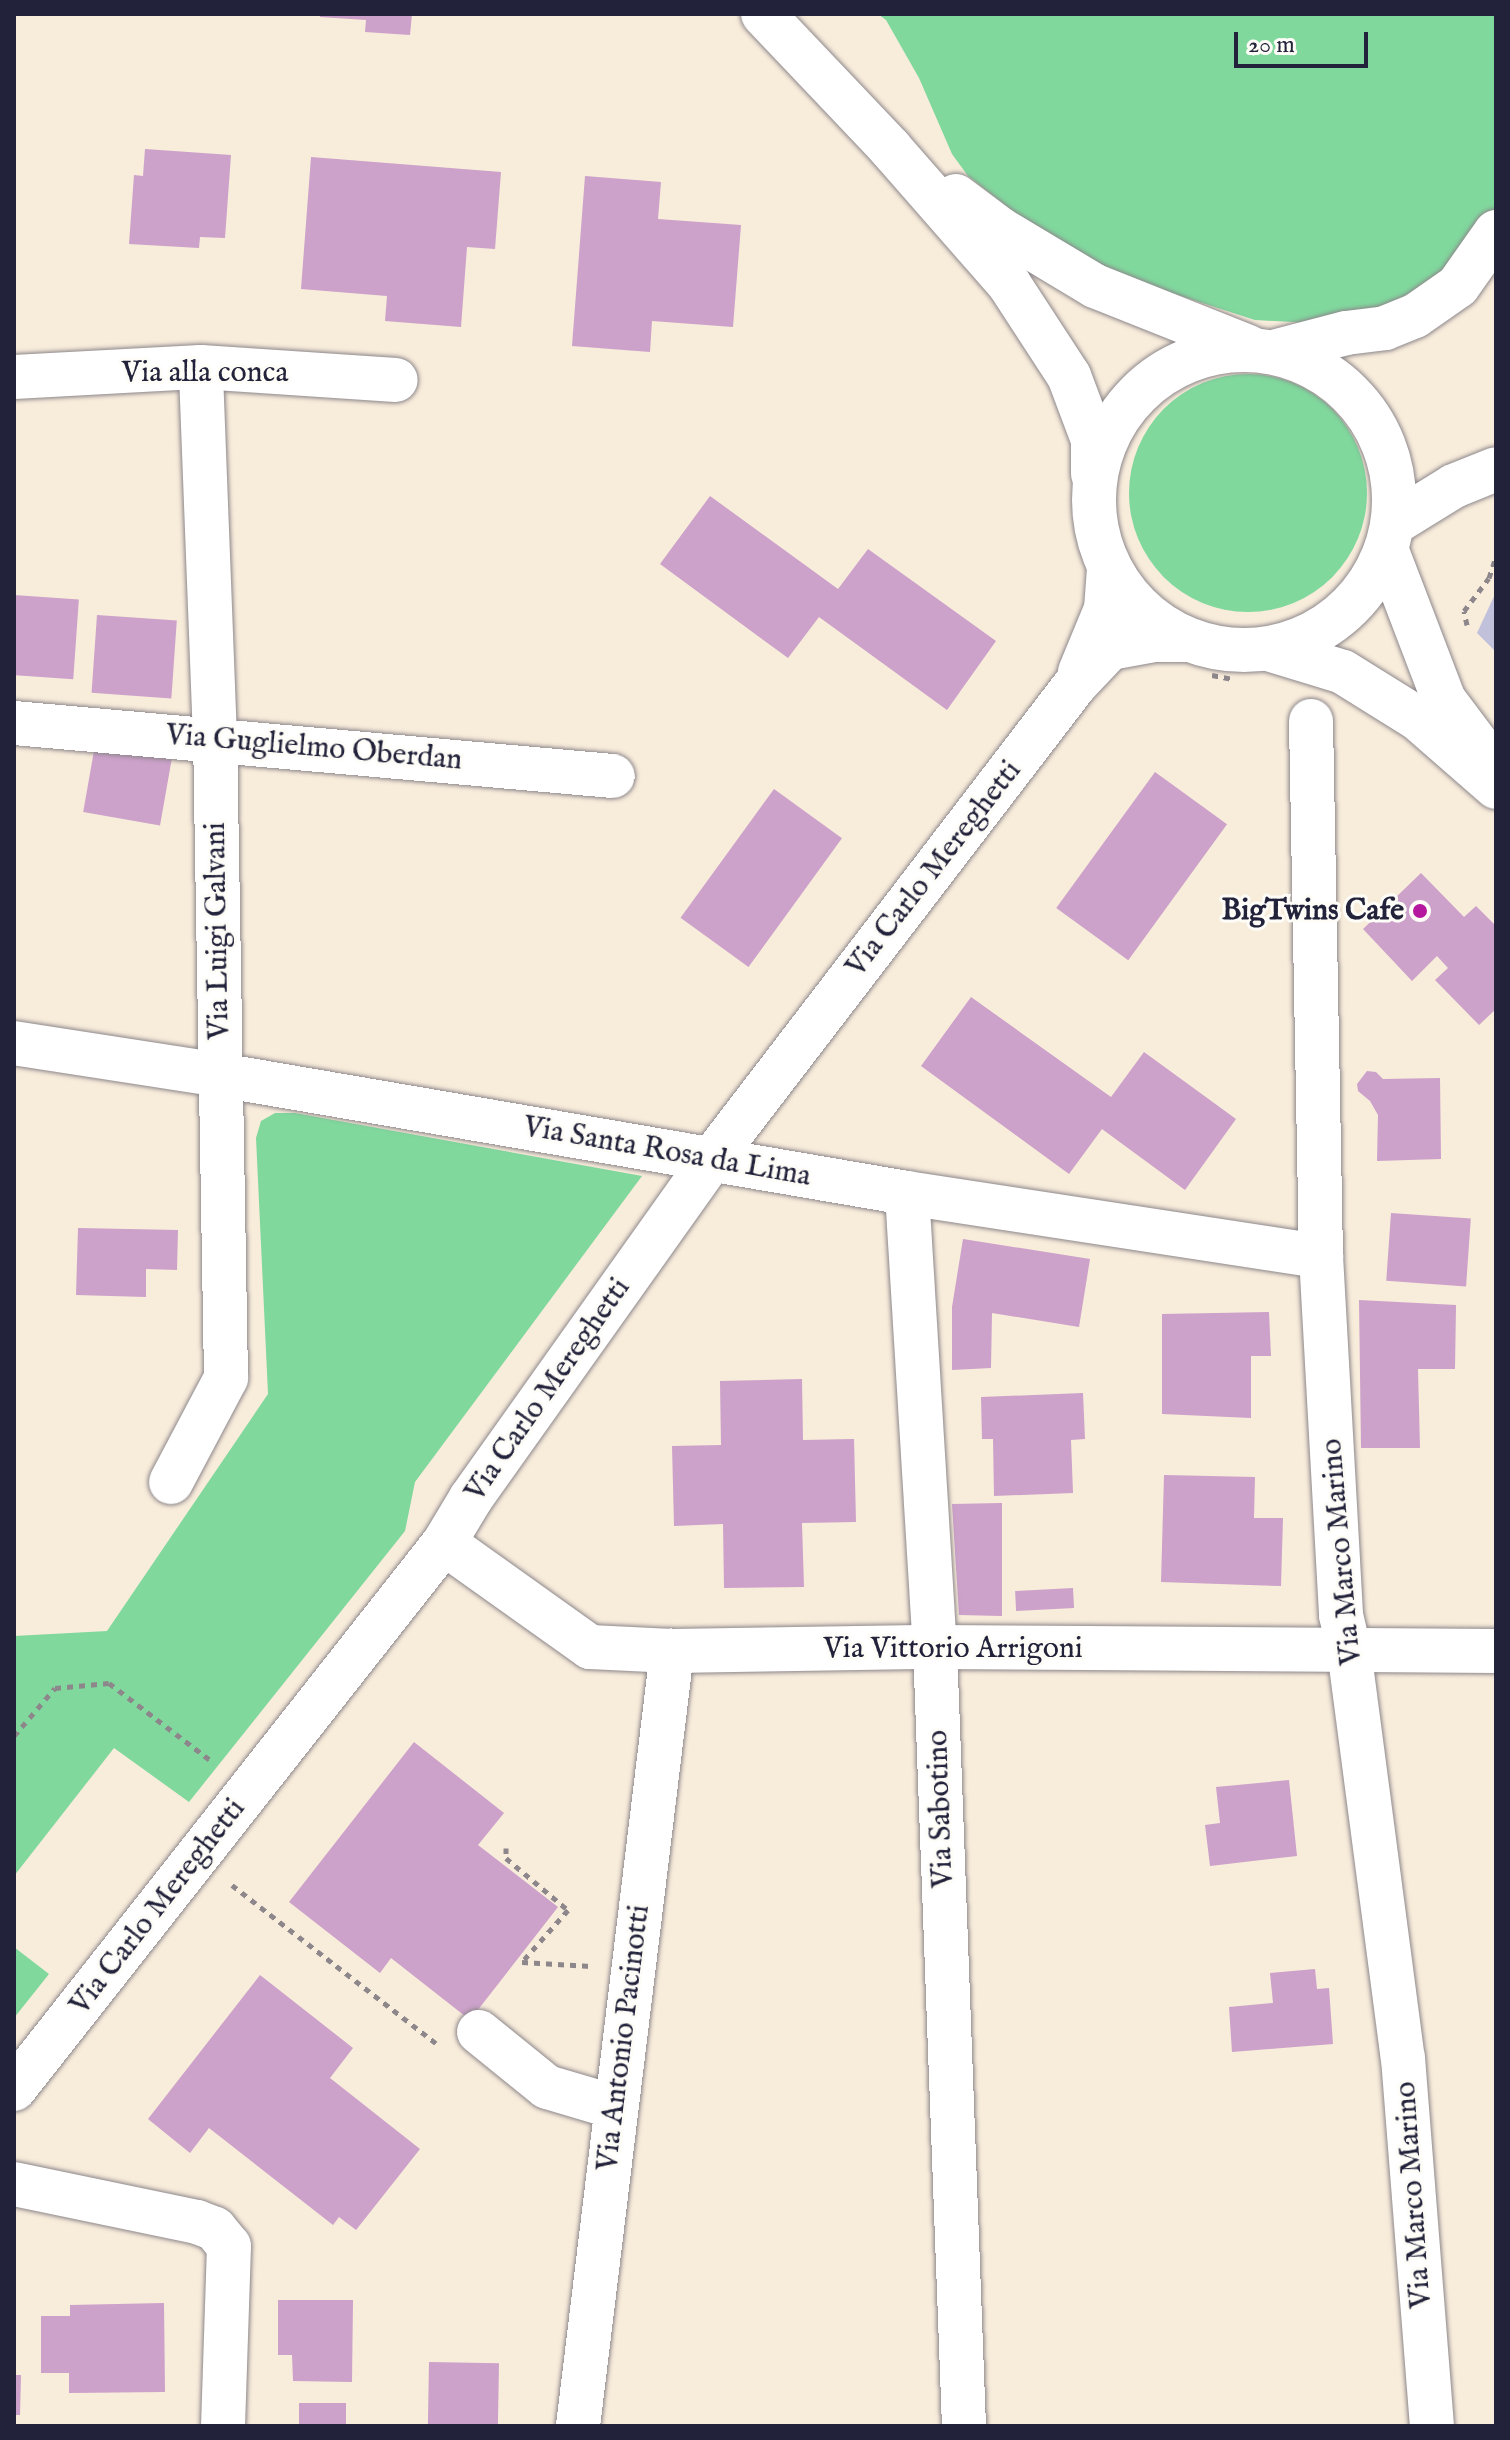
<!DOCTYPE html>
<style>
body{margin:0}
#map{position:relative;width:1510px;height:2440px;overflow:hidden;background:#f8ecdb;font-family:"IM FELL English",serif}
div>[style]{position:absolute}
.industrial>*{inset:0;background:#c2c1dc}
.green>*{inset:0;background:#80d89d}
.round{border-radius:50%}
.building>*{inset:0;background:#cca1ca;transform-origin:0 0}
.path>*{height:5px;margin-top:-2.5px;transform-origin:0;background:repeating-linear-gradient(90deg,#8d878b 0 6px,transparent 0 12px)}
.roads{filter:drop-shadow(0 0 2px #8d878b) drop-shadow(0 0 2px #8d878b)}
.minor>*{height:44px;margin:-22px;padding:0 22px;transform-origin:22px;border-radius:22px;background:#fff}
.major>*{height:44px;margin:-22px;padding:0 22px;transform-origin:22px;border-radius:22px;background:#fff}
.major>.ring{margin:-22px;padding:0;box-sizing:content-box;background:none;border:44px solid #fff;border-radius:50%}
.dots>*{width:22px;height:22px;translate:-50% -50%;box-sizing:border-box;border:4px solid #fdfcf7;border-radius:50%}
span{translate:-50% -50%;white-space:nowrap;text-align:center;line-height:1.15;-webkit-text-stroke:6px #fdfcf7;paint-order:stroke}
.street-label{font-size:30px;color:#22223b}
.poi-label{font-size:30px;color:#22223b;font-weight:700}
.right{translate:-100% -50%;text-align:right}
.frame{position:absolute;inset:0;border:16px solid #22223b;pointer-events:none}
.scale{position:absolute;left:1234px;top:32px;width:134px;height:36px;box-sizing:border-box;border:4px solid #22223b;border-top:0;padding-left:10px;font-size:24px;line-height:28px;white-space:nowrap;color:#22223b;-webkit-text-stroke:6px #fdfcf7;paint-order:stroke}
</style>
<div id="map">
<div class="industrial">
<div style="clip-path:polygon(1496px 592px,1496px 652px,1477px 633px)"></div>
</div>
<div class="green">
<div style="clip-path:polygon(878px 14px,1496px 14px,1496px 210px,1457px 261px,1418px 299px,1349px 325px,1255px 320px,1134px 281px,1055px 244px,968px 176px,952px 154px,919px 78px,886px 20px)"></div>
<div class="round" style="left:1129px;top:374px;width:238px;height:238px"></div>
<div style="clip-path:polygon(275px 1113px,295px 1113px,642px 1176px,415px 1482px,405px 1531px,189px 1802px,114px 1748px,14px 1876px,14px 1636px,107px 1631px,268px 1394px,256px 1138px,261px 1121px)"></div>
<div style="clip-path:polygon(14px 1947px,49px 1974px,14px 2018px)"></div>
</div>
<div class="building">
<div style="clip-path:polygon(320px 14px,412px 14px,410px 35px,365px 32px,366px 20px,320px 17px)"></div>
<div style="clip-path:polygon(145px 149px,231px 155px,225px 238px,200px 237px,199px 248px,129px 244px,134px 175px,143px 176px)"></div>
<div style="clip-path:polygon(311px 157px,501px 172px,495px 249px,467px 247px,461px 327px,385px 321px,387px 296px,301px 289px)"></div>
<div style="clip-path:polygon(585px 176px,661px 182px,658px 219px,741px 225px,733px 327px,652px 321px,650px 352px,572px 346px)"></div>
<div style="clip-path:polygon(710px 496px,838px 589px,868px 549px,996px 641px,947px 710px,819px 617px,788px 658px,660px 564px)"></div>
<div style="left:14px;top:595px;width:65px;height:80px;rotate:4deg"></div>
<div style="left:97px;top:615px;width:80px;height:78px;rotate:4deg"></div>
<div style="left:95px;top:745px;width:78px;height:68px;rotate:10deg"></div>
<div style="left:1155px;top:772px;width:89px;height:168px;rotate:36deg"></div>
<div style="left:774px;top:789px;width:84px;height:159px;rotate:36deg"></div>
<div style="clip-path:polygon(1421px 873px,1464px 917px,1476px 906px,1496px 926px,1496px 1009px,1479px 1025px,1435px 980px,1448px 968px,1437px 956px,1412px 981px,1363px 929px)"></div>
<div style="clip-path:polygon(971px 997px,1111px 1097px,1144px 1052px,1236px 1119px,1185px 1190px,1102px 1129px,1069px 1174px,921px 1066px)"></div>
<div style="clip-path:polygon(1367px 1071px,1376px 1072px,1383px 1079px,1440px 1078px,1441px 1159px,1377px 1161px,1378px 1115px,1370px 1101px,1358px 1091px,1357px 1084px)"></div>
<div style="left:1391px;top:1213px;width:80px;height:68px;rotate:4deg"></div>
<div style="clip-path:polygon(78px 1228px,178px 1230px,177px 1270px,146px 1269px,146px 1297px,76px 1295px)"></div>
<div style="clip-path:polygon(963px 1239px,1090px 1259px,1079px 1327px,992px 1313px,991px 1368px,952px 1370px,952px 1307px)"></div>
<div style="clip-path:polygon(1359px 1300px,1456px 1305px,1455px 1369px,1418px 1369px,1420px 1448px,1361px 1448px)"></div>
<div style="clip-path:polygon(1269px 1312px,1271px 1356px,1251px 1356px,1251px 1418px,1162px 1414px,1162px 1314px)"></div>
<div style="clip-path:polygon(802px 1379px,803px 1440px,854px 1439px,856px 1522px,802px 1523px,804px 1587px,724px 1588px,723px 1524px,674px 1526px,672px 1446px,721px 1445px,720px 1381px)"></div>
<div style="clip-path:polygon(1083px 1393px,1085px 1439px,1071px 1440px,1073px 1493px,994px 1496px,993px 1439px,982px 1439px,981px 1397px)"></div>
<div style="clip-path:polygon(1164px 1475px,1255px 1477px,1254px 1518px,1283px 1518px,1281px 1586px,1161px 1582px)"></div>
<div style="clip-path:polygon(1002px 1503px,1002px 1616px,959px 1615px,952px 1504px)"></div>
<div style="left:1073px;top:1588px;width:20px;height:58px;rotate:87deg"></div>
<div style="clip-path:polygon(414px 1742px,504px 1813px,478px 1845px,558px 1907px,470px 2020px,391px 1958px,380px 1973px,289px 1902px)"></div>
<div style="clip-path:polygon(1289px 1780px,1297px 1856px,1210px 1866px,1205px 1825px,1220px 1823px,1216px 1787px)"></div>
<div style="clip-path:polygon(1315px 1969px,1317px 1989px,1329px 1988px,1333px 2044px,1232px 2052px,1229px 2007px,1273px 2003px,1270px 1973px)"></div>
<div style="clip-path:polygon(260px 1975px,353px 2048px,330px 2078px,420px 2149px,356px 2230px,339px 2217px,333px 2225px,209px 2128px,190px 2153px,148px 2119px)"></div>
<div style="clip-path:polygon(278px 2300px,353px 2300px,352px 2382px,293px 2381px,292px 2355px,278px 2355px)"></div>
<div style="clip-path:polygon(164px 2303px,165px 2392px,69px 2393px,69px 2373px,41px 2373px,41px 2316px,70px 2316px,70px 2305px)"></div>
<div style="left:429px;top:2362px;width:70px;height:64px;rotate:1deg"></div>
<div style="clip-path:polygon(14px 2375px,21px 2375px,20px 2415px,14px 2415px)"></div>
<div style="left:299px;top:2403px;width:47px;height:23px"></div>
</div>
<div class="path">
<div style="left:1467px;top:625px;width:14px;rotate:-102deg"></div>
<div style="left:1464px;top:611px;width:41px;rotate:-52.9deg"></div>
<div style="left:1489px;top:578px;width:23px;rotate:-72deg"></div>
<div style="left:1212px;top:675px;width:21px;rotate:11deg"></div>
<div style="left:14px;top:1736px;width:63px;rotate:-49.5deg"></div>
<div style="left:55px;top:1688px;width:54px;rotate:-5.3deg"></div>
<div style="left:109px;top:1683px;width:132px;rotate:37.3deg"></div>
<div style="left:506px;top:1848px;width:10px;rotate:90deg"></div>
<div style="left:506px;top:1858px;width:81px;rotate:40deg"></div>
<div style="left:568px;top:1910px;width:69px;rotate:131.5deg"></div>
<div style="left:522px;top:1962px;width:69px;rotate:3.3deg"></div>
<div style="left:232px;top:1885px;width:258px;rotate:37.8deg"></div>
</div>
<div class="roads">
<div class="minor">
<div style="left:1277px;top:351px;width:71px;rotate:-14.6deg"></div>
<div style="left:1346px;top:333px;width:39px;rotate:-7deg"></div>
<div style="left:1385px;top:328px;width:32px;rotate:-22deg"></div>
<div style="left:1415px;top:316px;width:52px;rotate:-34.9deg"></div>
<div style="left:1458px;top:286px;width:66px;rotate:-54.9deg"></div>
<div style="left:14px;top:377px;width:187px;rotate:-3.1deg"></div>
<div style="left:201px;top:367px;width:195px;rotate:3.8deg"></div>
<div style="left:1394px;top:523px;width:70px;rotate:-31.7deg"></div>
<div style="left:1454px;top:486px;width:45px;rotate:-22deg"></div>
<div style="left:1080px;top:672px;width:68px;rotate:-67.6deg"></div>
<div style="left:1106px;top:609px;width:41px;rotate:-85.8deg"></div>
<div style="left:1311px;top:721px;width:535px;rotate:88.93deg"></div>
<div style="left:1321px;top:1256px;width:360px;rotate:86.8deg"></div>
<div style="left:1341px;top:1615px;width:36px;rotate:77deg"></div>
<div style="left:1349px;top:1650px;width:412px;rotate:82.5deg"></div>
<div style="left:1403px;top:2058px;width:369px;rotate:85.5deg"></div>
<div style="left:14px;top:723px;width:601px;rotate:5.06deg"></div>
<div style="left:14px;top:1043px;width:208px;rotate:8.8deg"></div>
<div style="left:220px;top:1075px;width:697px;rotate:9.75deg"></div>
<div style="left:907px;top:1193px;width:419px;rotate:8.7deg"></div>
<div style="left:907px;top:1193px;width:455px;rotate:86.5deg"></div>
<div style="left:935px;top:1647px;width:780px;rotate:87.87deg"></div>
<div style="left:171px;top:1482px;width:118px;rotate:-62.1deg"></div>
<div style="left:226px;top:1378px;width:640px;rotate:-90.98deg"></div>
<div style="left:215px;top:738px;width:371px;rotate:-92.2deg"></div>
<div style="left:444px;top:1543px;width:179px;rotate:35.5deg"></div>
<div style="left:590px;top:1647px;width:82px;rotate:2.8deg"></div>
<div style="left:672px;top:1651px;width:263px;rotate:-0.9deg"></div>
<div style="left:935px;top:1647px;width:561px;rotate:0.41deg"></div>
<div style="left:479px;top:2032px;width:87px;rotate:39deg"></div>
<div style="left:547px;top:2087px;width:71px;rotate:16.4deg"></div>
<div style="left:14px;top:2089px;width:695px;rotate:-51.78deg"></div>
<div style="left:444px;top:1543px;width:52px;rotate:-59deg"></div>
<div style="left:471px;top:1498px;width:415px;rotate:-54.6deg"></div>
<div style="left:711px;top:1160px;width:598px;rotate:-52.54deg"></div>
<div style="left:1075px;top:685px;width:51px;rotate:-46.6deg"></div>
<div style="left:1110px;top:648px;width:46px;rotate:-10.1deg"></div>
<div style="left:1155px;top:640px;width:31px"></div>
<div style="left:14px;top:2184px;width:187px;rotate:11.7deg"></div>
<div style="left:197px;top:2222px;width:19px;rotate:21deg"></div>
<div style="left:215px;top:2229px;width:22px;rotate:51deg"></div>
<div style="left:229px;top:2246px;width:180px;rotate:91.9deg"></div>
<div style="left:578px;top:2426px;width:781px;rotate:-83.08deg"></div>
</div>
<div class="major">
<div style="left:763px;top:14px;width:185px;rotate:46.5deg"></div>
<div style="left:890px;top:148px;width:181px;rotate:48.8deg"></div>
<div style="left:1009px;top:284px;width:110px;rotate:56.9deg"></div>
<div style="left:1069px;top:376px;width:68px;rotate:69.4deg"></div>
<div style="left:1093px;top:440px;width:34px;rotate:90deg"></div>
<div style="left:956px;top:196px;width:55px;rotate:36.9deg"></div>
<div style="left:1000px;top:229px;width:111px;rotate:31deg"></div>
<div style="left:1095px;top:286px;width:165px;rotate:21.7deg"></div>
<div class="ring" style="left:1094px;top:350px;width:256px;height:256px"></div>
<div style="left:1387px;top:551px;width:160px;rotate:69.1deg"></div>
<div style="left:1444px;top:700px;width:60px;rotate:53.1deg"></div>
<div style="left:1268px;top:649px;width:78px;rotate:17deg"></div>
<div style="left:1343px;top:672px;width:87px;rotate:31.9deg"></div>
<div style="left:1417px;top:718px;width:105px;rotate:41.1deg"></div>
</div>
</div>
<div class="dots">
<div style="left:1420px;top:911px;background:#b5179e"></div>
</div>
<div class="street-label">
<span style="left:205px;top:373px">Via alla conca</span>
<span style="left:314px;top:748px;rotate:5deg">Via Guglielmo Oberdan</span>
<span style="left:934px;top:869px;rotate:-52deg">Via Carlo Mereghetti</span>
<span style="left:218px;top:931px;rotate:-91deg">Via Luigi Galvani</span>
<span style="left:667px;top:1152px;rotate:10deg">Via Santa Rosa da Lima</span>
<span style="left:548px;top:1390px;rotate:-55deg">Via Carlo Mereghetti</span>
<span style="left:1342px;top:1552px;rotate:-95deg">Via Marco Marino</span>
<span style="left:953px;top:1649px">Via Vittorio Arrigoni</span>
<span style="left:941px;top:1809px;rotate:-92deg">Via Sabotino</span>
<span style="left:158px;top:1907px;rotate:-52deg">Via Carlo Mereghetti</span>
<span style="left:624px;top:2038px;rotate:-83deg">Via Antonio Pacinotti</span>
<span style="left:1414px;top:2195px;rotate:-94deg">Via Marco Marino</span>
</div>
<div class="poi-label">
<span class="right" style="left:1404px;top:911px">BigTwins Cafe</span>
</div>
<div class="frame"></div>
<div class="scale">20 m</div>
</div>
